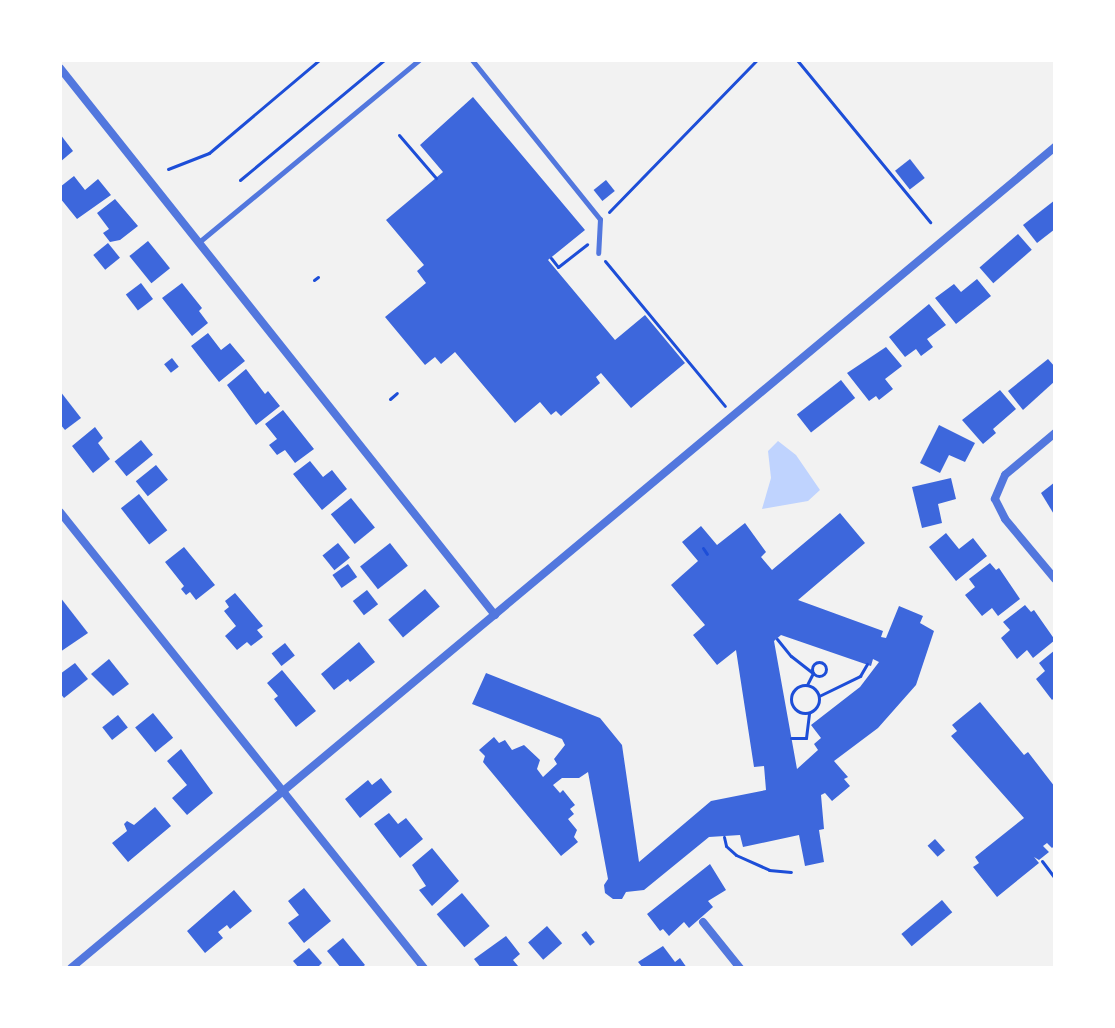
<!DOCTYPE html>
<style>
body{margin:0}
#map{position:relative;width:1115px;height:1028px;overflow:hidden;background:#f2f2f2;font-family:Rubik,sans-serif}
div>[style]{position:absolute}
.water>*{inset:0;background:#bfd3fe}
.building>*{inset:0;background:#3d67dc;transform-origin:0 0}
.path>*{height:3px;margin:-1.5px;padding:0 1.5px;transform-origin:1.5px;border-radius:1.5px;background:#1d4ed8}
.path>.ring{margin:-1.5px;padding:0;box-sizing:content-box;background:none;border:3px solid #1d4ed8;border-radius:50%}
.service>*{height:5px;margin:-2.5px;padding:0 2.5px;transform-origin:2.5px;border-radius:2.5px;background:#5277de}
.minor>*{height:8px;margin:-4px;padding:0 4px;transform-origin:4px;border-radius:4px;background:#5277de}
span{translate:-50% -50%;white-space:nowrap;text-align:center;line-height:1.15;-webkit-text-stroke:6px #fff;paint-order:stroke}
.frame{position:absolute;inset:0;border:62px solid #fff;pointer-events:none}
</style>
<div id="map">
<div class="water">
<div style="clip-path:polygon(778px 441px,796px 455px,820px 490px,808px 501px,762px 509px,771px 478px,768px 451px)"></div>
</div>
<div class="building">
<div style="clip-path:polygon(473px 97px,585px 230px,548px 260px,615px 340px,645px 315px,685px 363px,631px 408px,601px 373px,596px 377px,600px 383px,561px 416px,556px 411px,551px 415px,540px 402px,515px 423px,455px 352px,441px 364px,435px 357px,425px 365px,385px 317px,426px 283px,417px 271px,424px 265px,386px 220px,443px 172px,420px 145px)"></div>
<div style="clip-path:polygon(60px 134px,73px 151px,60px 162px)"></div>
<div style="left:910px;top:159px;width:24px;height:19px;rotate:52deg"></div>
<div style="clip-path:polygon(74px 176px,85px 190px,98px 179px,111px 195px,77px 219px,60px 198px,60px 187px)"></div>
<div style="left:606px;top:180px;width:14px;height:16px;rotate:51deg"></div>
<div style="clip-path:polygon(115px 199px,138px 226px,120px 240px,110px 242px,103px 233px,109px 229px,97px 213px)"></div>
<div style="clip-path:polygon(1055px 200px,1055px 229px,1037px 243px,1023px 225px)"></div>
<div style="left:1018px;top:234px;width:21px;height:51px;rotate:49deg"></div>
<div style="left:148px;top:241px;width:35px;height:24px;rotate:51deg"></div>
<div style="left:108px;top:243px;width:19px;height:19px;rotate:51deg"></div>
<div style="clip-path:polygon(977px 279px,991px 296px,956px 324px,935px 298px,954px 284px,961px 292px)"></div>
<div style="left:141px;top:283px;width:20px;height:19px;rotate:53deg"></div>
<div style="clip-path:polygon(182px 283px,202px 308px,199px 311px,208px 323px,192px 336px,162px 298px)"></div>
<div style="clip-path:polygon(929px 304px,946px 325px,927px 339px,933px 347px,921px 356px,916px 349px,905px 357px,889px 337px)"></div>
<div style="clip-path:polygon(208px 333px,221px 350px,230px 343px,245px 361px,219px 382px,191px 346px)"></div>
<div style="clip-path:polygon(886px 347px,902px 366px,885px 379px,893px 389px,879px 400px,876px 396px,869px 401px,847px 373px)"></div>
<div style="left:172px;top:358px;width:11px;height:10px;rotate:52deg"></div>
<div style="clip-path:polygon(1048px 359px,1055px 367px,1055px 381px,1023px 410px,1008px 391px)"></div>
<div style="clip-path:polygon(246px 369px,265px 394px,268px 391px,280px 406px,256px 425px,227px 385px)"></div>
<div style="left:841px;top:380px;width:23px;height:56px;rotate:52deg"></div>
<div style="clip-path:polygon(1000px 390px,1016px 409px,993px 429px,996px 433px,983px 444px,962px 420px)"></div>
<div style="clip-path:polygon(60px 391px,81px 418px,65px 430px,60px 424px)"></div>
<div style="clip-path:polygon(283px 410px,314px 449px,295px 463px,285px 450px,277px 455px,269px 445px,277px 439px,265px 424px)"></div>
<div style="clip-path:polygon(939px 425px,975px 443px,965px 462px,949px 455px,940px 473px,920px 463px)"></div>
<div style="clip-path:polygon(95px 427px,103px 438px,98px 443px,110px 459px,93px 473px,72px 446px)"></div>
<div style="left:141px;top:440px;width:19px;height:34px;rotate:51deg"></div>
<div style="clip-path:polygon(310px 461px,323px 477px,332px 470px,347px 489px,322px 510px,293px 474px)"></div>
<div style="left:156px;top:465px;width:19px;height:26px;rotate:51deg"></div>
<div style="clip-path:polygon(951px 478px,956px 499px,938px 504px,942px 523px,922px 528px,912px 487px)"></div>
<div style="clip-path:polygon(1055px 482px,1055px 516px,1041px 493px)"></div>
<div style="left:139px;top:494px;width:46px;height:23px;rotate:52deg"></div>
<div style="left:351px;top:498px;width:38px;height:26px;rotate:51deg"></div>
<div style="clip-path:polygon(evenodd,840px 513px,865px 543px,798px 600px,883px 631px,881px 637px,886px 638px,899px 606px,923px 616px,920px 623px,934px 631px,916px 685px,878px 728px,834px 761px,848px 777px,844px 779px,850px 786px,832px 801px,825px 793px,821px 795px,824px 829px,819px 830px,824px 862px,805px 866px,799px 835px,743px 847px,740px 835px,709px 837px,644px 890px,626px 892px,622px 899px,613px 899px,605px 893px,604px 885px,608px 879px,588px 772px,579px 778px,562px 778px,553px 785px,560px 793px,563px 790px,575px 805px,570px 809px,574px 814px,568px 819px,577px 830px,574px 837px,578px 842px,561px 856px,483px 762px,485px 756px,479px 750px,494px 737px,499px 743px,505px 740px,512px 750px,524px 745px,540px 760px,537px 769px,543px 777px,557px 764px,554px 759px,565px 745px,562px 739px,472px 704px,486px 673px,600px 718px,622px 745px,639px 862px,711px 801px,766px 790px,764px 766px,754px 767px,736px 650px,717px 665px,693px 635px,705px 625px,671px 585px,698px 561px,682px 542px,701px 526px,717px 545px,745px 523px,766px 552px,761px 557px,772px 570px,840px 513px,781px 635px,871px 666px,873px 659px,879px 662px,860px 687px,811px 725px,821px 738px,814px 744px,818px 750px,797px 769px,774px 641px,781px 635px)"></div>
<div style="clip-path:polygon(946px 533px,959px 549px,973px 538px,987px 556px,956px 581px,929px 547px)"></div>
<div style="left:338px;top:543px;width:19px;height:20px;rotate:51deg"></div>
<div style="left:390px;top:543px;width:29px;height:38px;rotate:52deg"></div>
<div style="clip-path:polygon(184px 547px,215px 585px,196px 600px,190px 592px,186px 595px,181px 589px,184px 586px,165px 562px)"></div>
<div style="clip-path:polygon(990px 563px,996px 570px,999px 568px,1020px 599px,998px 616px,992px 608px,982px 616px,965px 595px,975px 587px,969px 579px)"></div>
<div style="left:348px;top:564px;width:16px;height:19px;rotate:55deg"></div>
<div style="left:425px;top:589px;width:23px;height:48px;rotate:50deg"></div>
<div style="left:367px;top:590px;width:18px;height:18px;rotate:52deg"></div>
<div style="clip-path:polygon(235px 593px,263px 626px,257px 630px,263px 637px,251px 646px,247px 642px,237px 650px,225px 636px,236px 626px,224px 611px,229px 607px,225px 601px)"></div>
<div style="clip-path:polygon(60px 597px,88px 633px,60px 652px)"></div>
<div style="clip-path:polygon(1025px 605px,1031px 612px,1034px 610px,1055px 640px,1033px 658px,1027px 650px,1017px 659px,1001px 638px,1010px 630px,1003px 622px)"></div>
<div style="clip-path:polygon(359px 642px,375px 662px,350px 682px,348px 679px,334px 690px,321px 674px)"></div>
<div style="left:285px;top:643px;width:16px;height:17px;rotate:52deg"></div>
<div style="clip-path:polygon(1055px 650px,1055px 697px,1052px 700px,1036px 679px,1045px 671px,1039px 663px)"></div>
<div style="clip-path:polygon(109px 659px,129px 684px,113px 696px,91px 674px)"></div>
<div style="clip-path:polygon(75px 663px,88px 679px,64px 698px,60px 693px,60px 674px)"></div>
<div style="clip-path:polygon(282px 670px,316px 711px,296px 727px,274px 699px,278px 696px,267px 683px)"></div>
<div style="clip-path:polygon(980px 702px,1024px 755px,1028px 752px,1055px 787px,1055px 845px,1052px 848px,1047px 843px,1043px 846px,1049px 852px,1039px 860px,1034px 857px,1039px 863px,997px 897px,973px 867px,979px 863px,975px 857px,1024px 818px,951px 736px,957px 731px,952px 725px)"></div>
<div style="left:153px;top:713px;width:32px;height:23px;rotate:51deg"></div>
<div style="left:118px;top:715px;width:16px;height:20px;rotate:52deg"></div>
<div style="clip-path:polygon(181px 749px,213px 793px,187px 815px,172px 798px,187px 785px,167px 761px)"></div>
<div style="clip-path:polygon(381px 778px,392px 792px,360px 818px,345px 799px,368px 780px,372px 785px)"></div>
<div style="clip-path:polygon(155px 807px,171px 826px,128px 862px,112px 843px,127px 831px,124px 824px,127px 821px,134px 825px)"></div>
<div style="clip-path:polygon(389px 813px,398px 824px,406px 818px,423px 839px,400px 858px,374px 824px)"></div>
<div style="left:935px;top:839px;width:15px;height:10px;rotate:48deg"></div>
<div style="clip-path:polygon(432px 848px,459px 881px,432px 906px,419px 890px,426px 886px,412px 865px)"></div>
<div style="clip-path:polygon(710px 864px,726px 890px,708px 901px,713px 907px,689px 928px,684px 922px,669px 936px,663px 929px,660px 931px,647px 914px)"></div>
<div style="clip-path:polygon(304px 888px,331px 921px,304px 943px,288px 923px,299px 915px,288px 901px)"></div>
<div style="clip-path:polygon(234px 890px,252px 911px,230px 929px,227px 925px,218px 932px,223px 938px,205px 953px,187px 931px)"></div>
<div style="left:462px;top:893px;width:43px;height:33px;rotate:50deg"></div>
<div style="left:942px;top:900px;width:16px;height:53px;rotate:50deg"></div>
<div style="left:547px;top:926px;width:23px;height:25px;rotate:49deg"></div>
<div style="left:586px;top:931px;width:14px;height:6px;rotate:51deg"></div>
<div style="clip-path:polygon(506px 936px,520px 954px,513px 960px,518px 966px,481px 968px,474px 959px)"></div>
<div style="clip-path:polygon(343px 938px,365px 965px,361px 968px,341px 968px,327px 951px)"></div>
<div style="clip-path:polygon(663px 946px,675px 962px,680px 958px,687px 968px,643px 968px,638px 962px)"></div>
<div style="clip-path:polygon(309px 948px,322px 963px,317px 968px,299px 968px,293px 961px)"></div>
</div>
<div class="path">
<div style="left:797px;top:60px;width:210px;rotate:50.6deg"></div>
<div style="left:399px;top:135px;width:57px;rotate:49.3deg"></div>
<div style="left:168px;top:169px;width:44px;rotate:-21.3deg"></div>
<div style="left:209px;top:153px;width:144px;rotate:-40.2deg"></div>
<div style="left:240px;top:180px;width:187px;rotate:-39.8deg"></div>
<div style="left:609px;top:212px;width:212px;rotate:-45.8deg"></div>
<div style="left:551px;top:258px;width:11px;rotate:52deg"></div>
<div style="left:558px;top:267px;width:37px;rotate:-38deg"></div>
<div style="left:605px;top:261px;width:188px;rotate:50.4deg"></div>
<div style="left:314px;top:280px;width:5px;rotate:-37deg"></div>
<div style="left:390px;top:399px;width:9px;rotate:-41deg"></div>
<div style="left:703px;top:548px;width:7px;rotate:56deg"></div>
<div style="left:777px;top:639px;width:22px;rotate:51deg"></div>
<div style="left:791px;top:656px;width:28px;rotate:38deg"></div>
<div style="left:813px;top:673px;width:13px;rotate:117deg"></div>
<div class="ring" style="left:812px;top:662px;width:11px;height:11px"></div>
<div class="ring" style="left:791px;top:685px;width:25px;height:25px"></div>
<div style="left:819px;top:696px;width:46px;rotate:-26deg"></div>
<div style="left:860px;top:676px;width:14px;rotate:-60deg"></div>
<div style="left:791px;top:738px;width:15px"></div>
<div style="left:806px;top:738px;width:25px;rotate:-83deg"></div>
<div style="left:724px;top:837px;width:9px;rotate:77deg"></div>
<div style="left:726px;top:846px;width:13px;rotate:42deg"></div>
<div style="left:736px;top:855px;width:36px;rotate:24deg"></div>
<div style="left:769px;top:870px;width:22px;rotate:5deg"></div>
<div style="left:1042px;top:861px;width:21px;rotate:53deg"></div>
</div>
<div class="service">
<div style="left:472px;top:60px;width:204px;rotate:51.2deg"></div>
<div style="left:600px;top:219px;width:34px;rotate:93deg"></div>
<div style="left:199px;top:242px;width:286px;rotate:-39.6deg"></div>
</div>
<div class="minor">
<div style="left:60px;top:68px;width:699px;rotate:51.51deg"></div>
<div style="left:1055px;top:433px;width:65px;rotate:140deg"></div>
<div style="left:1005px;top:475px;width:26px;rotate:113deg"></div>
<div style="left:995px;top:499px;width:22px;rotate:63deg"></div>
<div style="left:1005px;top:519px;width:78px;rotate:50.2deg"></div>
<div style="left:60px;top:512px;width:583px;rotate:51.4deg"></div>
<div style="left:703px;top:922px;width:59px;rotate:51.2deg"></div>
<div style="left:71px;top:968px;width:1282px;rotate:-39.84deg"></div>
</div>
<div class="frame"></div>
</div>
